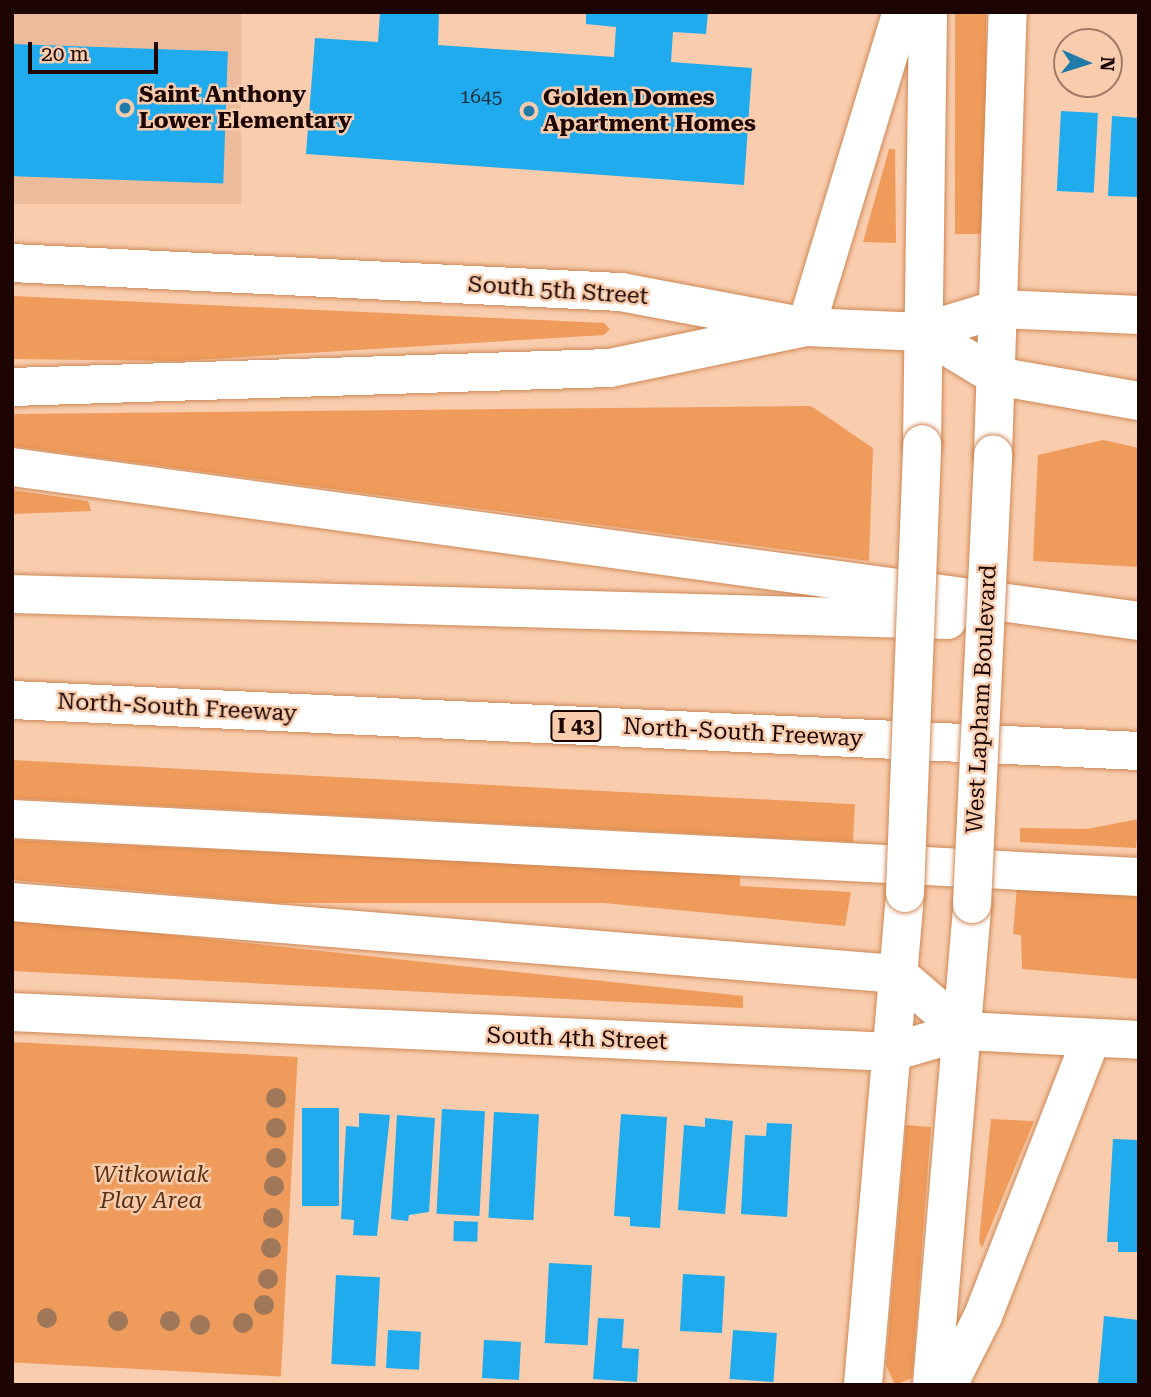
<!DOCTYPE html>
<style>
body{margin:0}
#map{position:relative;width:1151px;height:1397px;overflow:hidden;background:#f8ccad;font-family:"Roboto Serif",serif}
div>[style]{position:absolute}
.built>*{inset:0;background:#ebbb9c;transform-origin:0 0}
.green>*{inset:0;background:#ef9b5b;transform-origin:0 0}
.building>*{inset:0;background:#1fabed;transform-origin:0 0}
.roads{filter:drop-shadow(0 0 2px #ce8855) drop-shadow(0 0 2px #ce8855)}
.tertiary>*{height:38px;margin:-19px;padding:0 19px;transform-origin:19px;border-radius:19px;background:#fff}
.motorway>*{height:38px;margin:-19px;padding:0 19px;transform-origin:19px;border-radius:19px;background:#fff}
.bridges{filter:drop-shadow(0 0 2px #ce8855) drop-shadow(0 0 2px #ce8855)}
.tertiary-bridge>*{height:38px;margin:-19px;padding:0 19px;transform-origin:19px;border-radius:19px;background:#fff}
.trees>*{width:20px;height:20px;margin:-10px;border-radius:50%;background:#a07758}
.dots>*{width:19px;height:19px;translate:-50% -50%;box-sizing:border-box;border:4px solid #f8ccad;border-radius:50%}
span{translate:-50% -50%;white-space:nowrap;text-align:center;line-height:1.15;-webkit-text-stroke:5px #f8ccad;paint-order:stroke}
.number-label{font-size:19px;color:#1d2e3b}
.number-label span{-webkit-text-stroke-width:0}
.shield-label span{padding:2px 5px;background:#f8ccad;border:2px solid;border-radius:5px;-webkit-text-stroke-width:0}
.shield-label{font-size:21px;color:#1c0400;font-weight:700}
.poi-label{font-size:23px;color:#1c0400;font-weight:700}
.left{translate:0 -50%;text-align:left}
.street-label{font-size:23px;color:#1c0400}
.park-label{font-size:23px;color:#583213;font-style:italic}
.frame{position:absolute;inset:0;border:14px solid #1c0400;pointer-events:none}
.north{position:absolute;left:1053px;top:28px;width:70px;height:70px;box-sizing:border-box;background:#f8ccad;border:2px solid #a07c68;border-radius:50%;rotate:93deg;font-size:19px;font-weight:700;line-height:28px;text-align:center;color:#1c0400}
.north::after{content:'';display:block;margin:auto;width:24px;height:32px;background:#217ba9;clip-path:polygon(50% 0,100% 100%,50% 72%,0 100%)}
.scale{position:absolute;left:28px;top:42px;width:130px;height:32px;box-sizing:border-box;border:4px solid #1c0400;border-top:0;padding-left:9px;font-size:21px;line-height:24px;white-space:nowrap;color:#1c0400;-webkit-text-stroke:5px #f8ccad;paint-order:stroke}
</style>
<div id="map">
<div class="built">
<div style="left:12px;top:12px;width:229px;height:192px"></div>
</div>
<div class="green">
<div style="left:955px;top:12px;width:31px;height:222px"></div>
<div style="clip-path:polygon(889px 149px,895px 149px,896px 243px,863px 242px)"></div>
<div style="clip-path:polygon(12px 296px,604px 323px,610px 329px,604px 335px,177px 361px,12px 359px)"></div>
<div style="clip-path:polygon(811px 406px,873px 448px,869px 561px,12px 446px,12px 414px)"></div>
<div style="clip-path:polygon(1103px 440px,1139px 448px,1139px 567px,1033px 561px,1038px 455px)"></div>
<div style="clip-path:polygon(12px 490px,88px 501px,91px 511px,12px 514px)"></div>
<div style="left:12px;top:760px;width:844px;height:38px;rotate:3deg"></div>
<div style="clip-path:polygon(1139px 819px,1136px 848px,1020px 842px,1020px 828px,1087px 829px)"></div>
<div style="clip-path:polygon(12px 840px,740px 874px,740px 886px,851px 892px,845px 926px,604px 903px,279px 903px,12px 880px)"></div>
<div style="clip-path:polygon(1017px 887px,1139px 893px,1139px 979px,1022px 969px,1021px 935px,1013px 934px)"></div>
<div style="clip-path:polygon(12px 918px,743px 996px,743px 1008px,12px 971px)"></div>
<div style="left:12px;top:1042px;width:286px;height:320px;rotate:3deg"></div>
<div style="clip-path:polygon(991px 1119px,1034px 1121px,982px 1248px,979px 1241px)"></div>
<div style="clip-path:polygon(906px 1125px,931px 1127px,912px 1378px,895px 1385px,886px 1365px)"></div>
</div>
<div class="building">
<div style="clip-path:polygon(380px 12px,439px 12px,438px 45px,614px 57px,616px 27px,586px 24px,586px 12px,708px 12px,706px 34px,673px 32px,671px 62px,752px 68px,744px 185px,306px 154px,315px 38px,378px 42px)"></div>
<div style="left:12px;top:44px;width:216px;height:132px;rotate:2deg"></div>
<div style="left:1061px;top:111px;width:37px;height:80px;rotate:3deg"></div>
<div style="clip-path:polygon(1112px 116px,1139px 118px,1139px 197px,1108px 196px)"></div>
<div style="left:302px;top:1108px;width:37px;height:98px"></div>
<div style="left:442px;top:1109px;width:43px;height:105px;rotate:3deg"></div>
<div style="left:494px;top:1112px;width:45px;height:106px;rotate:3deg"></div>
<div style="clip-path:polygon(359px 1113px,390px 1115px,377px 1236px,353px 1235px,354px 1220px,341px 1219px,346px 1126px,359px 1127px)"></div>
<div style="clip-path:polygon(621px 1114px,667px 1117px,660px 1228px,630px 1226px,630px 1217px,614px 1216px)"></div>
<div style="clip-path:polygon(397px 1115px,435px 1118px,429px 1212px,409px 1215px,408px 1221px,391px 1219px)"></div>
<div style="clip-path:polygon(705px 1118px,733px 1121px,725px 1214px,678px 1210px,684px 1125px,705px 1127px)"></div>
<div style="clip-path:polygon(767px 1123px,792px 1124px,787px 1217px,741px 1214px,745px 1135px,766px 1136px)"></div>
<div style="clip-path:polygon(1113px 1139px,1139px 1140px,1139px 1252px,1118px 1252px,1118px 1242px,1107px 1242px)"></div>
<div style="left:454px;top:1221px;width:24px;height:20px;rotate:2deg"></div>
<div style="left:549px;top:1263px;width:43px;height:80px;rotate:3deg"></div>
<div style="left:683px;top:1274px;width:42px;height:57px;rotate:3deg"></div>
<div style="left:336px;top:1275px;width:44px;height:89px;rotate:3deg"></div>
<div style="clip-path:polygon(1104px 1316px,1139px 1320px,1139px 1385px,1098px 1385px)"></div>
<div style="clip-path:polygon(598px 1318px,624px 1319px,622px 1348px,639px 1349px,637px 1382px,593px 1379px)"></div>
<div style="left:388px;top:1330px;width:33px;height:38px;rotate:3deg"></div>
<div style="left:733px;top:1330px;width:44px;height:49px;rotate:4deg"></div>
<div style="left:484px;top:1340px;width:37px;height:38px;rotate:3deg"></div>
</div>
<div class="roads">
<div class="tertiary">
<div style="left:12px;top:263px;width:610px;rotate:2.73deg"></div>
<div style="left:621px;top:292px;width:188px;rotate:10.7deg"></div>
<div style="left:806px;top:327px;width:117px;rotate:2.4deg"></div>
<div style="left:923px;top:332px;width:78px;rotate:-17deg"></div>
<div style="left:998px;top:309px;width:141px;rotate:2.4deg"></div>
<div style="left:806px;top:327px;width:329px;rotate:-73.1deg"></div>
<div style="left:922px;top:444px;width:432px;rotate:-89.2deg"></div>
<div style="left:993px;top:454px;width:442px;rotate:-88.1deg"></div>
<div style="left:12px;top:1012px;width:881px;rotate:2.6deg"></div>
<div style="left:892px;top:1052px;width:75px;rotate:-16.3deg"></div>
<div style="left:964px;top:1031px;width:175px;rotate:2.9deg"></div>
<div style="left:863px;top:1385px;width:494px;rotate:-85.1deg"></div>
<div style="left:932px;top:1385px;width:483px;rotate:-85.2deg"></div>
<div style="left:948px;top:1385px;width:77px;rotate:-63.1deg"></div>
<div style="left:983px;top:1316px;width:297px;rotate:-68.7deg"></div>
</div>
<div class="motorway">
<div style="left:923px;top:332px;width:85px;rotate:31.1deg"></div>
<div style="left:996px;top:376px;width:145px;rotate:9.9deg"></div>
<div style="left:12px;top:387px;width:598px;rotate:-1.82deg"></div>
<div style="left:610px;top:368px;width:200px;rotate:-11.8deg"></div>
<div style="left:12px;top:467px;width:1137px;rotate:7.78deg"></div>
<div style="left:12px;top:594px;width:936px;rotate:1.59deg"></div>
<div style="left:12px;top:700px;width:1128px;rotate:2.59deg"></div>
<div style="left:12px;top:819px;width:1128px;rotate:2.95deg"></div>
<div style="left:12px;top:902px;width:889px;rotate:4.65deg"></div>
<div style="left:898px;top:974px;width:87px;rotate:40.8deg"></div>
</div>
</div>
<div class="bridges">
<div class="tertiary-bridge">
<div style="left:905px;top:893px;width:449px;rotate:-87.8deg"></div>
<div style="left:972px;top:904px;width:450px;rotate:-87.3deg"></div>
</div>
</div>
<div class="trees">
<div style="left:276px;top:1098px"></div>
<div style="left:276px;top:1128px"></div>
<div style="left:276px;top:1158px"></div>
<div style="left:274px;top:1186px"></div>
<div style="left:273px;top:1218px"></div>
<div style="left:271px;top:1248px"></div>
<div style="left:268px;top:1279px"></div>
<div style="left:264px;top:1305px"></div>
<div style="left:47px;top:1318px"></div>
<div style="left:118px;top:1321px"></div>
<div style="left:170px;top:1321px"></div>
<div style="left:243px;top:1323px"></div>
<div style="left:200px;top:1325px"></div>
</div>
<div class="dots">
<div style="left:125px;top:108px;background:#217ba9"></div>
<div style="left:529px;top:111px;background:#217ba9"></div>
</div>
<div class="number-label">
<span style="left:481px;top:97px">1645</span>
</div>
<div class="shield-label">
<span style="left:576px;top:726px">I 43</span>
</div>
<div class="poi-label">
<span class="left" style="left:139px;top:108px">Saint Anthony<br>Lower Elementary</span>
<span class="left" style="left:543px;top:111px">Golden Domes<br>Apartment Homes</span>
</div>
<div class="street-label">
<span style="left:558px;top:291px;rotate:4deg">South 5th Street</span>
<span style="left:982px;top:699px;rotate:-87deg">West Lapham Boulevard</span>
<span style="left:177px;top:708px;rotate:3deg">North-South Freeway</span>
<span style="left:743px;top:733px;rotate:3deg">North-South Freeway</span>
<span style="left:577px;top:1039px;rotate:2deg">South 4th Street</span>
</div>
<div class="park-label">
<span style="left:151px;top:1188px">Witkowiak<br>Play Area</span>
</div>
<div class="frame"></div>
<div class="north">N</div>
<div class="scale">20 m</div>
</div>
